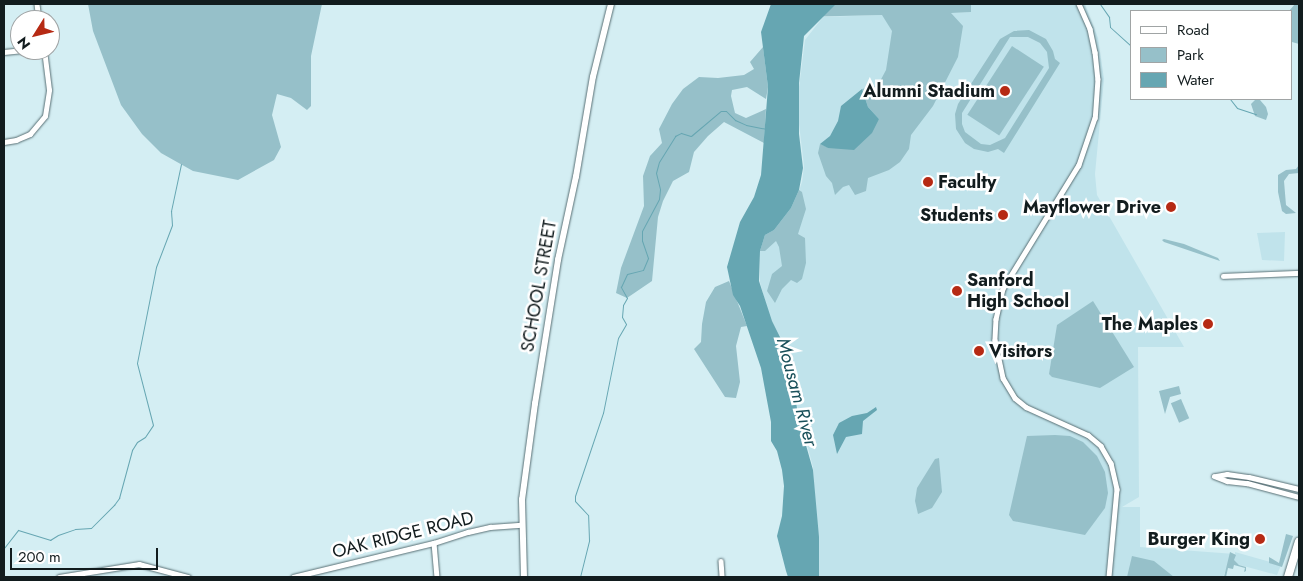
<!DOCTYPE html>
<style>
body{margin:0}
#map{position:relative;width:1303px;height:581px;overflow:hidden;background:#d4eef3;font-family:Jost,sans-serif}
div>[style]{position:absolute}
.built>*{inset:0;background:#c0e3eb}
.green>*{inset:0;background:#96c0c9;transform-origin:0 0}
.water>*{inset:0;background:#66a6b2}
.stream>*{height:1px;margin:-0.5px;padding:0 0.5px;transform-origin:0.5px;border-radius:0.5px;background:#66a6b2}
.roads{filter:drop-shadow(0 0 1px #586f74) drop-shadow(0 0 1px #586f74)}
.street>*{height:4.5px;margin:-2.25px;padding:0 2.25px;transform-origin:2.25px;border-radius:2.25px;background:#fff}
.secondary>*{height:5.5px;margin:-2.75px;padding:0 2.75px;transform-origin:2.75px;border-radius:2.75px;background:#fff}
.highway>*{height:8px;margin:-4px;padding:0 4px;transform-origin:4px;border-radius:4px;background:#fff}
.dots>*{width:14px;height:14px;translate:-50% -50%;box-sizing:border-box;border:2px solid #fff;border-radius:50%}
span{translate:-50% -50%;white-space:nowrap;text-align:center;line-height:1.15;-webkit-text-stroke:5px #fff;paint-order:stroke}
.poi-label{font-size:18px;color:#121c1e;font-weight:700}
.right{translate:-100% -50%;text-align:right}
.left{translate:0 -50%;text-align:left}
.street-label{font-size:18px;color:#121c1e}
.water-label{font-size:19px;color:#19505a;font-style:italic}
.frame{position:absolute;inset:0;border:5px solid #121c1e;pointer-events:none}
.legend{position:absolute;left:1130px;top:10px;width:162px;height:90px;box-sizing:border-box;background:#fff;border:1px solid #a0a4a5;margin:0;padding:6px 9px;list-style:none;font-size:15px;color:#121c1e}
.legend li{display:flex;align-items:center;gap:10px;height:25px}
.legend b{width:25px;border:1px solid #a0a4a5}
.north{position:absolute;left:10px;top:10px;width:50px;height:50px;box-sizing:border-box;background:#fff;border:1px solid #a0a4a5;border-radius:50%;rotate:234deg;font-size:14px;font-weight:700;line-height:20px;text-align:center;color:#121c1e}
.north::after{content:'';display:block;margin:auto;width:18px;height:22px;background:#b62a14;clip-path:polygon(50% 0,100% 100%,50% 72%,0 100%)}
.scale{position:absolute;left:10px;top:548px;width:148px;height:22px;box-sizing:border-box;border:2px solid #121c1e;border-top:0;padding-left:6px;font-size:15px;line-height:18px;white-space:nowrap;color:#121c1e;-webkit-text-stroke:4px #fff;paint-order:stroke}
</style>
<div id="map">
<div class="built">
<div style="clip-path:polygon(971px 4px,1085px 4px,1098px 38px,1104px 79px,1095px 174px,1097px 195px,1184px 347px,1138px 347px,1139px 497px,1122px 507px,1140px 507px,1140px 547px,1235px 554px,1235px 552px,1281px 565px,1277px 575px,1229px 562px,1223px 577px,819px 577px,813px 467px,798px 411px,787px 349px,769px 316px,760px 282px,760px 252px,763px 239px,799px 191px,802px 182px,804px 166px,799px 124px,799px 87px,805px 40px,823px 17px,971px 12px)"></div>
<div style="clip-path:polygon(1285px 232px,1284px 261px,1262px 260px,1257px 233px)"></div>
</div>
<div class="green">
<div style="clip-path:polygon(88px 4px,322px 4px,311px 56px,311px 106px,307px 110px,291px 98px,277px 94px,272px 115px,281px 147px,274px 160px,238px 180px,193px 171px,161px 153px,142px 134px,121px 105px,93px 31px)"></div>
<div style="clip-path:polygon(819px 4px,971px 4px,971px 12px,951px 13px,963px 26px,958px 57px,933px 106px,911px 135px,909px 149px,900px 162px,889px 170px,868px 178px,866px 191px,855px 195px,849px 185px,843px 187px,835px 195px,832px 183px,826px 176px,818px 153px,820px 144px,829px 148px,879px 119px,868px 107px,862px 89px,878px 85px,886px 70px,892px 31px,882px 15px,798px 17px)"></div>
<div style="clip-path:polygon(1295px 4px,1299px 4px,1299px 44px,1292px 42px,1292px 11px,1289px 11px)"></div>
<div style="clip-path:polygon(evenodd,1029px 30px,1046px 39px,1053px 51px,1055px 59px,1060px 63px,1004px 153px,998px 149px,988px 152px,974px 149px,965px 143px,956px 129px,955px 114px,958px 104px,1000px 39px,1014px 31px,1029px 30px,1010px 37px,1028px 37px,1040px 43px,1047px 52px,1049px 68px,1005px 138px,990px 145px,981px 144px,965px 132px,962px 124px,962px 113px,1010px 37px)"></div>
<div style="left:1012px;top:46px;width:38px;height:82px;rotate:33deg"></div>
<div style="clip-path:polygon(763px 47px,768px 87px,766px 99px,747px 87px,732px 90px,731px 96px,735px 113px,746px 118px,766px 109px,764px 143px,724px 122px,708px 136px,694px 152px,689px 172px,673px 181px,663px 201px,658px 217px,652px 281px,627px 298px,616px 293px,621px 268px,644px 206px,643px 176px,650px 156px,662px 143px,659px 129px,672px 104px,683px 89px,699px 77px,718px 78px,744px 75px,754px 69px,750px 62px)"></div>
<div style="clip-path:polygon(1255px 100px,1260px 100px,1266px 107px,1268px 114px,1266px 120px,1255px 116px,1251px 104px)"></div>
<div style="clip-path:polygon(1299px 165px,1299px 173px,1289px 174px,1284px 181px,1286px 205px,1296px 213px,1286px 214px,1282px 211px,1278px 192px,1278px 175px,1286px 170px,1296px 169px)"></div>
<div style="clip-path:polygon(799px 190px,802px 192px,806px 209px,798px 234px,805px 238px,806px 263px,802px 279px,797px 283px,791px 280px,782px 289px,775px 303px,767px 291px,772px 274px,782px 266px,779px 247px,776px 241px,765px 251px,760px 251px,765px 235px,774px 230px,791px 208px)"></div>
<div style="clip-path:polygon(1164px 239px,1184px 244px,1218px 258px,1220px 261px,1164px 242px,1162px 240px)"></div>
<div style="clip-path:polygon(729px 281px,747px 326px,741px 327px,736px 346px,740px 382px,736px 398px,725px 397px,694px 349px,701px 342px,702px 324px,706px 302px,715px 287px)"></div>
<div style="clip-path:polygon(1093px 301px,1134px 367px,1100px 388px,1052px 377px,1049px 374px,1057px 325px)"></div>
<div style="clip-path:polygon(1179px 386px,1181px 394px,1170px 397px,1165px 414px,1159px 391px)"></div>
<div style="left:1181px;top:399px;width:21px;height:11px;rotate:67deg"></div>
<div style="clip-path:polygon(1055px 435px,1070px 436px,1083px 442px,1097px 456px,1105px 472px,1108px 493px,1105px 508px,1085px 535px,1013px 521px,1009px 515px,1027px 436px)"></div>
<div style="clip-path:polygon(939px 458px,942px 492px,932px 508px,918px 514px,915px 501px,917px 488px,935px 459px)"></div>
<div style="clip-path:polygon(1286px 534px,1293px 536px,1282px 567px,1269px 563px,1269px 557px,1279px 563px)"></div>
<div style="clip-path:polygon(1230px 552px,1236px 555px,1234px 560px,1239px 565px,1246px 567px,1246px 571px,1244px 572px,1245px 568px,1234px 565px,1233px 569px,1228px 568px,1226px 577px,1224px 577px)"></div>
<div style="clip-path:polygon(1132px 556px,1154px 561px,1174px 577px,1127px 577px)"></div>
</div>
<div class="water">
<div style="clip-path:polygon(771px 4px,836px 4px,804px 36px,799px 83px,799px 134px,803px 168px,799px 190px,791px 208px,774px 230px,765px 235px,760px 251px,759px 281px,772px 321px,791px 359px,798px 417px,813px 470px,819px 537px,819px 577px,788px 577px,786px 571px,777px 536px,782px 516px,784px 486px,782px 470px,777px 451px,771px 441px,771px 422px,761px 368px,740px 306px,733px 295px,727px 267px,740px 222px,754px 197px,761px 175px,768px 87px,761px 32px)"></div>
<div style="clip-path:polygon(862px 89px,868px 107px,879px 119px,872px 133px,854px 150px,828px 148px,820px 144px,830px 136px,838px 121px,841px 106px)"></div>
<div style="clip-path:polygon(876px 407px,877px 410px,863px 421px,862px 434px,846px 437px,837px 454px,833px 435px,839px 423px,852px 416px,867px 413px)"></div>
</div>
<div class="stream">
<div style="left:1100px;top:4px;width:16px;rotate:55deg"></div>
<div style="left:1109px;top:17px;width:10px;rotate:84deg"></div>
<div style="left:1110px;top:27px;width:30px;rotate:42deg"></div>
<div style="left:1230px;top:99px;width:11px;rotate:52deg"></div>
<div style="left:1237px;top:108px;width:20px;rotate:18deg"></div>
<div style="left:4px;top:548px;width:23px;rotate:-52deg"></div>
<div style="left:18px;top:530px;width:34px;rotate:17deg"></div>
<div style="left:50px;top:540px;width:9px;rotate:-32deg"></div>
<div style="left:58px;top:535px;width:18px;rotate:-19deg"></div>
<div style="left:75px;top:529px;width:16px;rotate:-4deg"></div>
<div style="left:91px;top:528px;width:33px;rotate:-45deg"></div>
<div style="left:114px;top:505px;width:9px;rotate:-54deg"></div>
<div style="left:119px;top:498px;width:50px;rotate:-74.8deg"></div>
<div style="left:132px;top:450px;width:9px;rotate:-58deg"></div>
<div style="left:137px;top:442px;width:9px;rotate:-32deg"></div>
<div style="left:145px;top:437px;width:14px;rotate:-56deg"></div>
<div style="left:153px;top:425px;width:64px;rotate:-104.5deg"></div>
<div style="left:137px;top:363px;width:98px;rotate:-78.8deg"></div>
<div style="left:156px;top:267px;width:45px;rotate:-69.1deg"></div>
<div style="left:172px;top:225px;width:14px;rotate:-94deg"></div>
<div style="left:171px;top:211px;width:48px;rotate:-78deg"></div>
<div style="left:580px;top:577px;width:38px;rotate:-76deg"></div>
<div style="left:589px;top:540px;width:25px;rotate:-92deg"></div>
<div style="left:588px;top:515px;width:19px;rotate:-133deg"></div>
<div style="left:575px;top:501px;width:5px;rotate:-90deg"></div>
<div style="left:575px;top:496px;width:88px;rotate:-71.4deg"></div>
<div style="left:603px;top:413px;width:76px;rotate:-78.7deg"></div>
<div style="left:618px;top:338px;width:16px;rotate:-60deg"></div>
<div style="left:626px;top:324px;width:8px;rotate:-120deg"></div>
<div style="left:622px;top:317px;width:12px;rotate:-85deg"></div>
<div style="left:623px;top:305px;width:8px;rotate:-60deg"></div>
<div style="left:627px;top:298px;width:13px;rotate:-119deg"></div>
<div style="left:621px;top:287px;width:14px;rotate:-65deg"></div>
<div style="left:627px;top:274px;width:16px;rotate:-14deg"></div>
<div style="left:643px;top:270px;width:13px;rotate:-67deg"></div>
<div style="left:648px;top:258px;width:18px;rotate:-109deg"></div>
<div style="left:642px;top:241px;width:10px;rotate:-90deg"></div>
<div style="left:642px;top:231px;width:36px;rotate:-62deg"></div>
<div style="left:659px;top:199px;width:10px;rotate:-84deg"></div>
<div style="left:660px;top:189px;width:16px;rotate:-104deg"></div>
<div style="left:656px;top:173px;width:11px;rotate:-75deg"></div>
<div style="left:659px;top:162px;width:31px;rotate:-58deg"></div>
<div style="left:675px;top:136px;width:7px;rotate:-27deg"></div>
<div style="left:681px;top:133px;width:10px;rotate:17deg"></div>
<div style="left:691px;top:136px;width:39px;rotate:-40deg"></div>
<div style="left:721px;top:111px;width:5px"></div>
<div style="left:726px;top:111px;width:13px;rotate:45deg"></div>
<div style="left:735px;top:120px;width:12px;rotate:24deg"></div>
<div style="left:746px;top:125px;width:20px;rotate:11deg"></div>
</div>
<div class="roads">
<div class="street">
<div style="left:37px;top:4px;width:16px;rotate:83deg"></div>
<div style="left:1079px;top:4px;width:27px;rotate:66deg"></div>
<div style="left:1090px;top:29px;width:24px;rotate:78deg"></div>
<div style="left:1095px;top:52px;width:27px;rotate:84deg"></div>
<div style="left:1098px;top:79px;width:39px;rotate:94deg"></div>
<div style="left:1095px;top:118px;width:50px;rotate:108.8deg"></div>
<div style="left:1079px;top:165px;width:145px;rotate:121.5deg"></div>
<div style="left:1003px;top:289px;width:31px;rotate:103deg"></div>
<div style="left:996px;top:319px;width:21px;rotate:93deg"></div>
<div style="left:995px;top:340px;width:39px;rotate:78deg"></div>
<div style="left:1003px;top:378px;width:23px;rotate:59deg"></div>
<div style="left:1015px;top:398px;width:14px;rotate:39deg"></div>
<div style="left:1026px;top:407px;width:68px;rotate:24.3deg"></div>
<div style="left:1088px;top:435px;width:17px;rotate:40deg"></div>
<div style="left:1101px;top:446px;width:20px;rotate:60deg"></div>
<div style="left:1111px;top:463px;width:27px;rotate:77deg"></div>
<div style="left:1117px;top:489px;width:88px;rotate:95.2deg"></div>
<div style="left:4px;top:52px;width:19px;rotate:-6deg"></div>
<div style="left:4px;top:142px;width:12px;rotate:-9deg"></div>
<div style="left:16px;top:140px;width:15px;rotate:-23deg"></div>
<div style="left:30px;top:134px;width:23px;rotate:-50deg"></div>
<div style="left:45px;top:116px;width:26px;rotate:-81deg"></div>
<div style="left:49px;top:90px;width:40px;rotate:-97.1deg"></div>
<div style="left:1223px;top:276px;width:76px;rotate:-2.3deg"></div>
<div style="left:1214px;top:476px;width:14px;rotate:21deg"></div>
<div style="left:1227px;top:481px;width:20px;rotate:6deg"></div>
<div style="left:1247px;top:483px;width:54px;rotate:15.1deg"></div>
<div style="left:1216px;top:476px;width:11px;rotate:-10deg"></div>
<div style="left:1227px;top:474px;width:22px;rotate:8deg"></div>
<div style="left:1249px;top:477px;width:51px;rotate:13.5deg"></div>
<div style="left:434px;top:543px;width:34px;rotate:85deg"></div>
<div style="left:721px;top:561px;width:16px;rotate:86deg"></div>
<div style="left:59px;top:577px;width:81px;rotate:-9.2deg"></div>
<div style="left:139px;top:564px;width:51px;rotate:14.9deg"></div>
<div style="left:293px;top:577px;width:145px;rotate:-13.6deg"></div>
<div style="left:434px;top:543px;width:36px;rotate:-18deg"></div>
<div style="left:468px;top:532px;width:23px;rotate:-13deg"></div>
<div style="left:490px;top:527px;width:31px;rotate:-4deg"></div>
</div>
<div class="secondary">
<div style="left:524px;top:577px;width:77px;rotate:-91.5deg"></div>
<div style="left:522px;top:500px;width:97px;rotate:-82.3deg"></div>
<div style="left:535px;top:404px;width:146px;rotate:-80.9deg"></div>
<div style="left:558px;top:260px;width:85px;rotate:-77.8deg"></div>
<div style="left:576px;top:177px;width:101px;rotate:-80.4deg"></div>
<div style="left:593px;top:77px;width:75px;rotate:-76.1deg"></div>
</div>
<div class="highway">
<div style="left:1288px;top:577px;width:37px;rotate:-73deg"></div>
</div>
</div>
<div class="dots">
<div style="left:1005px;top:91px;background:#b62a14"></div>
<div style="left:928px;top:182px;background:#b62a14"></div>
<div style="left:1171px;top:207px;background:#b62a14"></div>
<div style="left:1003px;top:215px;background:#b62a14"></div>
<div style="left:957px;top:291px;background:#b62a14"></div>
<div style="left:1208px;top:324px;background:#b62a14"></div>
<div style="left:979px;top:351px;background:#b62a14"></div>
<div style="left:1260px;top:539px;background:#b62a14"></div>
</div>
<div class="poi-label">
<span class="right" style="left:995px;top:91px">Alumni Stadium</span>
<span class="left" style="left:938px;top:182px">Faculty</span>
<span class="right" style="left:1161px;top:207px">Mayflower Drive</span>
<span class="right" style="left:993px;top:215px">Students</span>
<span class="left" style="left:967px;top:291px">Sanford<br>High School</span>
<span class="right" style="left:1198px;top:324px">The Maples</span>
<span class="left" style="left:989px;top:351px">Visitors</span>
<span class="right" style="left:1250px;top:539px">Burger King</span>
</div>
<div class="street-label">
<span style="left:539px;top:286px;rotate:-80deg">SCHOOL STREET</span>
<span style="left:403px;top:535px;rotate:-14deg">OAK RIDGE ROAD</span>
</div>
<div class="water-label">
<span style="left:797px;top:392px;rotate:75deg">Mousam River</span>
</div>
<div class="frame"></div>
<ul class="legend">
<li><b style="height:6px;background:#fff"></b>Road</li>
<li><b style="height:14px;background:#96c0c9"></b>Park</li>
<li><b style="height:14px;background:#66a6b2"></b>Water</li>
</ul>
<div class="north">N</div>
<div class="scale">200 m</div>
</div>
